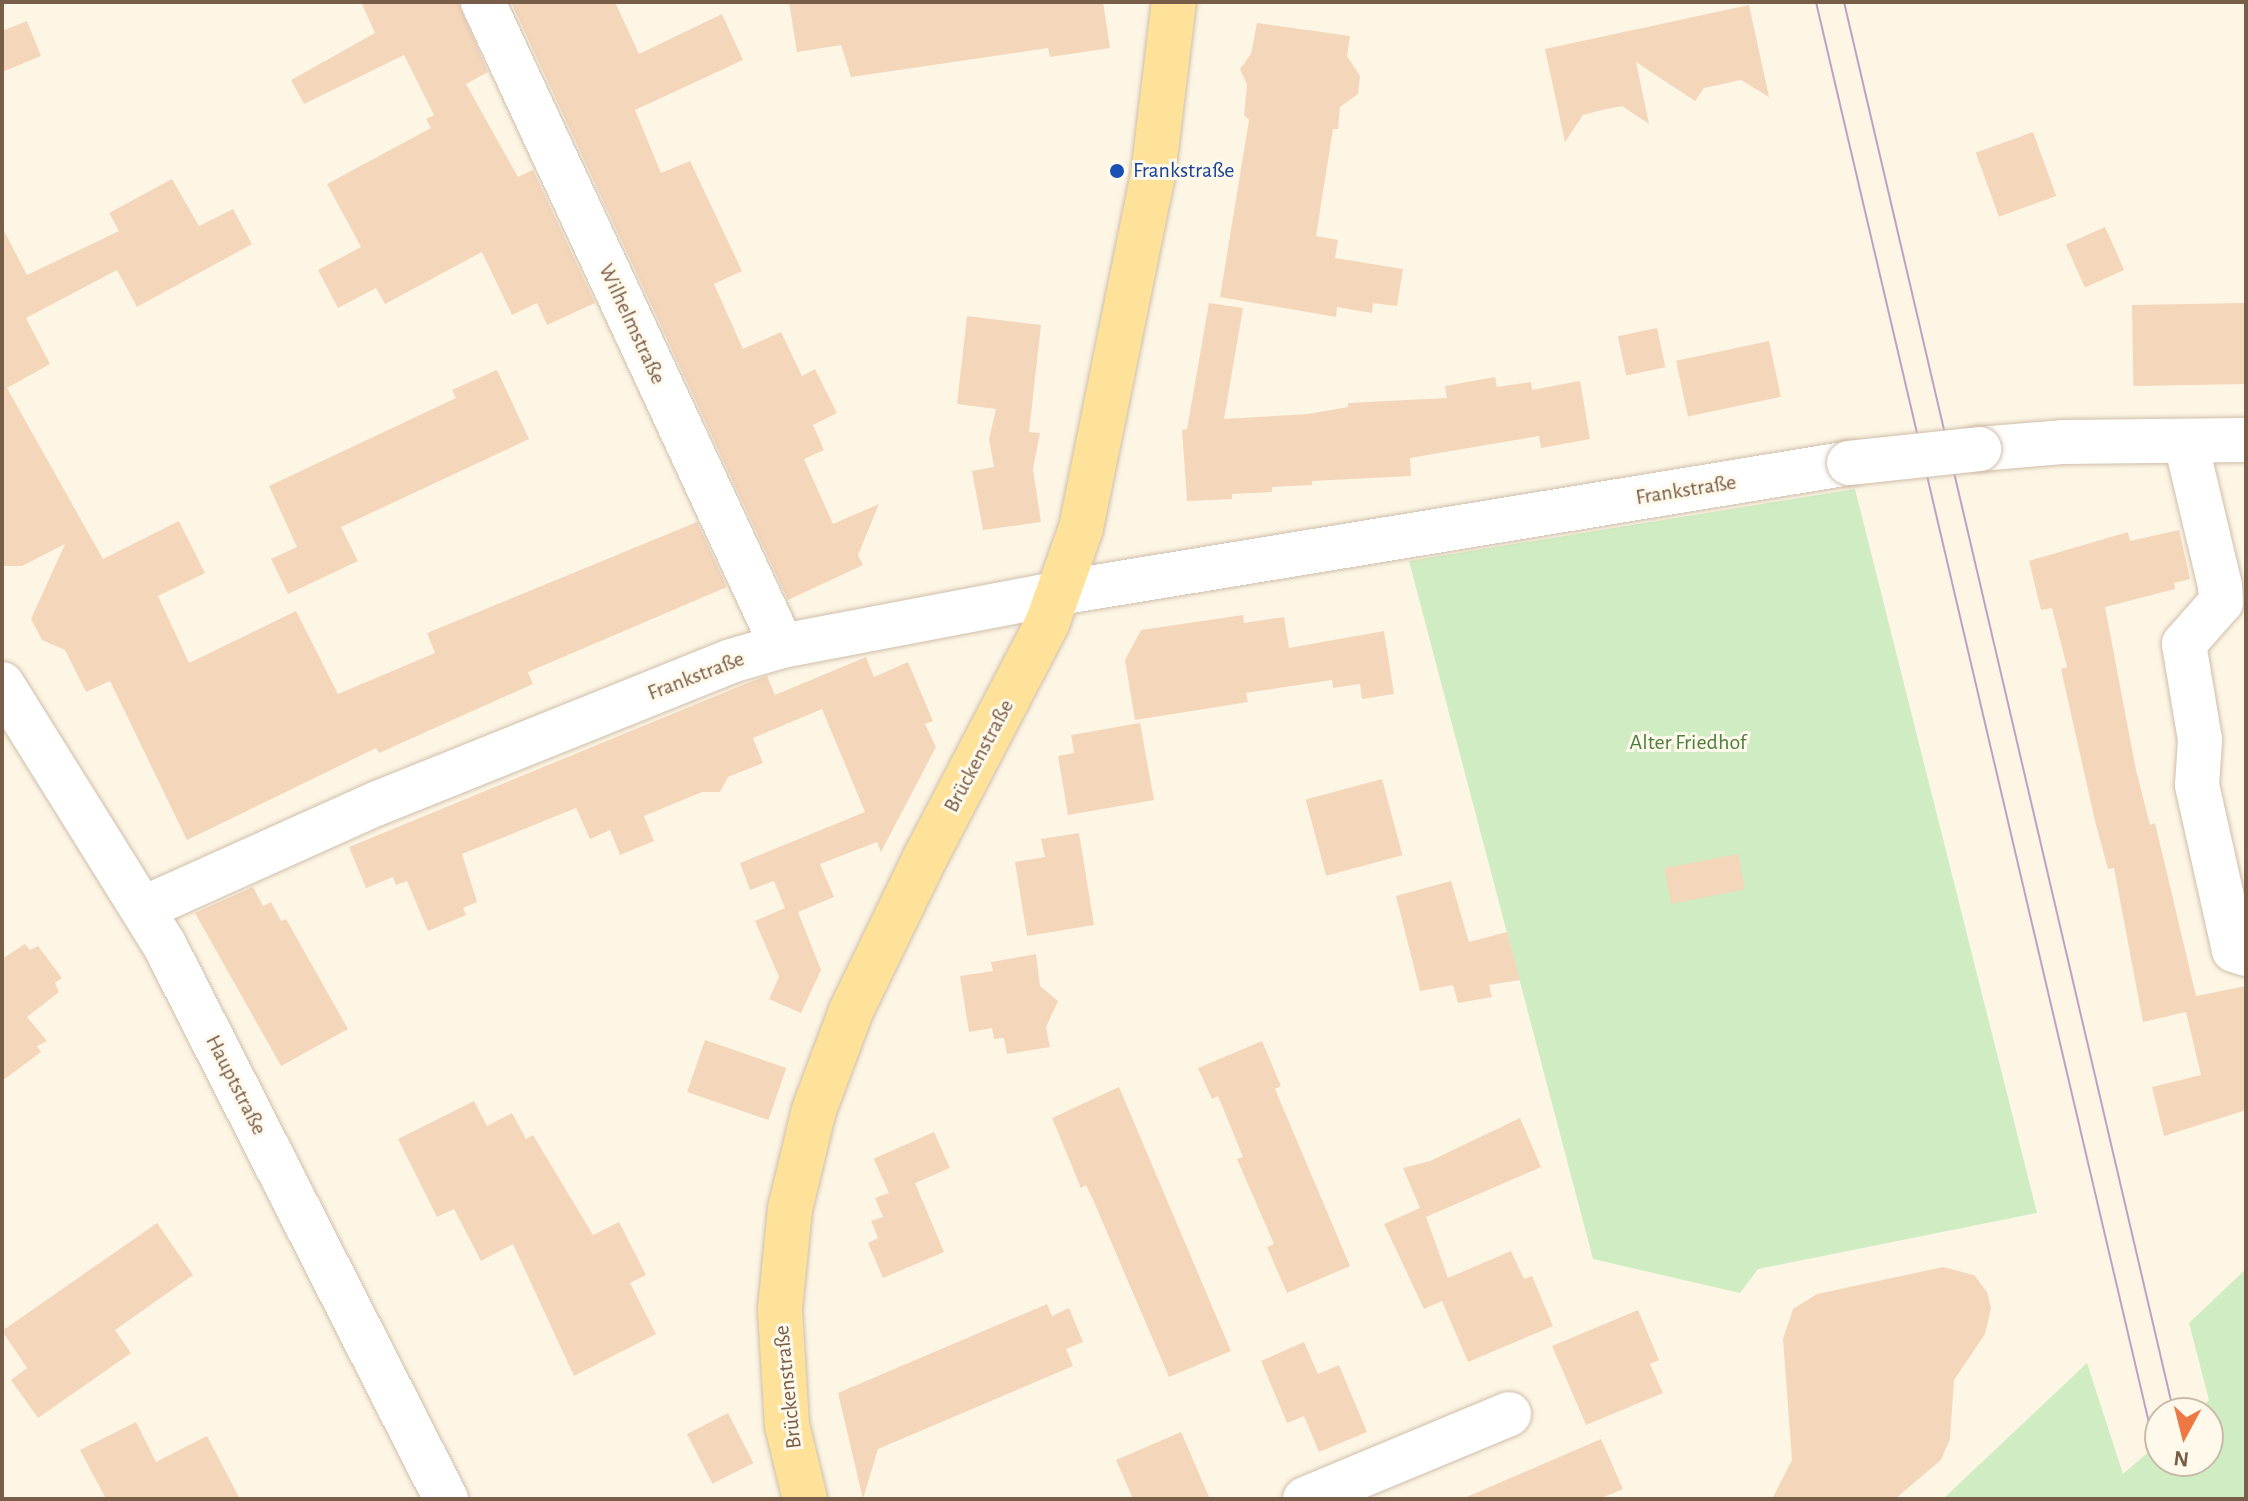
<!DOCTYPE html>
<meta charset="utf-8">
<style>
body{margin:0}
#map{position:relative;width:2248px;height:1501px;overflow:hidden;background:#fdf6e5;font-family:"Alegreya Sans",sans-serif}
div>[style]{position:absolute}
.green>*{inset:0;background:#cfecc2}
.building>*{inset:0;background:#f4d6bb;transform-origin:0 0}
.roads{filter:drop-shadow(0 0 2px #cfbeaa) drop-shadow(0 0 2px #cfbeaa)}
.minor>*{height:44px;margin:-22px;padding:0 22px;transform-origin:22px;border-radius:22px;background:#fff}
.major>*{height:44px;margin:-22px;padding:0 22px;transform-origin:22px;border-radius:22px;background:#ffe29a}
.tram>*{height:2px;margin:-1px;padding:0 1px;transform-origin:1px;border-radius:1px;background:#baa2c8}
.bridges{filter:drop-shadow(0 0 2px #cfbeaa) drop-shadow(0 0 2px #cfbeaa)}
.minor-bridge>*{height:44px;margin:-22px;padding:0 22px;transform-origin:22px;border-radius:22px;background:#fff}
.dots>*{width:22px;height:22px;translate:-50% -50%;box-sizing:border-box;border:4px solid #fff9ec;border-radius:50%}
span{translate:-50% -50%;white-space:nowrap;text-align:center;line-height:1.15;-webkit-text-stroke:6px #fff9ec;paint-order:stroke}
.transit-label{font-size:22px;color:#164399}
.left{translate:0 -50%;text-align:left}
.street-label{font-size:22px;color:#785d48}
.park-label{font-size:22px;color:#4c7e40}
.frame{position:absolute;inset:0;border:4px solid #785d48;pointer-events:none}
.north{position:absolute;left:2144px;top:1397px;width:80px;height:80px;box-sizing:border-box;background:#fff9ec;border:2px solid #c9bbaa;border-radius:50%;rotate:187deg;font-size:22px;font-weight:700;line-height:32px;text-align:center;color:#785d48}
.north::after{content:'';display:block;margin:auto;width:28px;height:36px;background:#ed7844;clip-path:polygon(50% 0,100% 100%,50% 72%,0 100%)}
</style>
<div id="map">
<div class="green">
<div style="clip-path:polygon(1855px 489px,2037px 1213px,1758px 1269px,1740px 1293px,1593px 1259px,1409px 561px)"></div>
<div style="clip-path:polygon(2246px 1269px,2246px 1499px,1943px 1499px,2087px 1363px,2123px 1474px,2160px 1442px,2160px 1461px,2208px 1461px,2208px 1413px,2194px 1413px,2209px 1400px,2189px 1323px)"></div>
</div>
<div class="building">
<div style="clip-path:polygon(361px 2px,458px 2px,488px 72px,466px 84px,518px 177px,533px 170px,595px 303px,547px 325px,537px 303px,512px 315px,482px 252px,385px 304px,376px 288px,338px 308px,318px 270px,361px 247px,327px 184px,431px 128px,426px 119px,434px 115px,404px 55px,304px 104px,291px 80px,375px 33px)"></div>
<div style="clip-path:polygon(511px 2px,615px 2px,639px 54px,722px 14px,743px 60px,635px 110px,661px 173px,690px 161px,742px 271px,714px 284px,743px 349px,781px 332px,802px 376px,815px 369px,837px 413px,813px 425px,824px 450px,804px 459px,833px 524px,879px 504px,858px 555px,863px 565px,788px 600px)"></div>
<div style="clip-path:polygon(789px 2px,1103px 2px,1110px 48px,1050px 57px,1048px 48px,851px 77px,841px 45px,797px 52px)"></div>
<div style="clip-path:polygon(1749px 5px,1769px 97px,1741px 80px,1704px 88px,1695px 101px,1636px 62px,1649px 124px,1622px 106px,1602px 110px,1583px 115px,1565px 142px,1545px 49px)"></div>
<div style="clip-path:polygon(27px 21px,41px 56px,2px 72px,2px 31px)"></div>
<div style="clip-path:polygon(1257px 23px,1350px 36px,1347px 56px,1360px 76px,1358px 94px,1340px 107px,1338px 129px,1333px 129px,1316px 236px,1338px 240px,1335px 258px,1403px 269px,1397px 306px,1373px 303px,1372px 313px,1337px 307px,1336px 317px,1220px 297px,1249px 120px,1244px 115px,1247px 85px,1240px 69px,1251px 54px)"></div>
<div style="left:2033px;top:132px;width:68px;height:61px;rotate:70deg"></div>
<div style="clip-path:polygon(172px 179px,199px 226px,233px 209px,252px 244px,137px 307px,117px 270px,26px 318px,50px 364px,7px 388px,103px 559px,179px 521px,205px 573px,158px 596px,189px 663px,296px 611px,338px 694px,435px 653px,427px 633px,697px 522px,727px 587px,528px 672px,533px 684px,379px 753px,376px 748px,187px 840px,110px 681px,86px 692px,65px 650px,42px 640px,31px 619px,65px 544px,22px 566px,2px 566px,2px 227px,27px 275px,119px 231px,109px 213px)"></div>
<div style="left:2105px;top:227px;width:47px;height:43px;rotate:66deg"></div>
<div style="clip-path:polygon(1209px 303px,1243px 308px,1224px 419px,1308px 414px,1348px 407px,1348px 403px,1447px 398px,1445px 386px,1495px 377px,1497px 387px,1531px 382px,1532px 390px,1580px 381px,1590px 439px,1541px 448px,1539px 436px,1410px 458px,1411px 476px,1312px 481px,1312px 485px,1272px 487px,1272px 492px,1232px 494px,1232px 499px,1187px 501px,1182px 430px,1187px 429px)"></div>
<div style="left:2244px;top:303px;width:81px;height:112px;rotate:89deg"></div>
<div style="clip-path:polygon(967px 316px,1041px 325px,1029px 432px,1040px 433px,1033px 469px,1041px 522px,983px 530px,972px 471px,994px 467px,989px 439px,996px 409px,957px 404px)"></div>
<div style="left:1657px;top:328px;width:40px;height:40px;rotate:78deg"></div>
<div style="left:1769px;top:341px;width:57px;height:95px;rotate:78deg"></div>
<div style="clip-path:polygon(497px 370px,529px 439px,341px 527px,358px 561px,288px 594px,271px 559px,297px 547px,269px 486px,456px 398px,452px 390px)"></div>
<div style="clip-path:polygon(2179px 530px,2190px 579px,2174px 583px,2175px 589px,2105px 607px,2136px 770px,2150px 825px,2155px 823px,2196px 996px,2246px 986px,2246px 1110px,2164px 1136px,2152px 1087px,2201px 1075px,2186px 1012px,2143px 1022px,2114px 868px,2108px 869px,2095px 821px,2061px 669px,2067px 667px,2052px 608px,2041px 610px,2029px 561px,2128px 532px,2130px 541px)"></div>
<div style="clip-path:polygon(1243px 615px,1244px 623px,1284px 617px,1289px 648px,1384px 631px,1394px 694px,1362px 699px,1360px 684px,1333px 688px,1332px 680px,1246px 693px,1248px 702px,1135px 720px,1125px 660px,1141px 630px)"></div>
<div style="clip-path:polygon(866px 657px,874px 677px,908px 662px,933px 721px,925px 724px,936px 747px,881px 852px,877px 842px,820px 864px,834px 897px,798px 912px,821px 970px,801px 1013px,769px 999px,779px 977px,755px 921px,785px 908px,774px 881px,750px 890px,740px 863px,865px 812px,822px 709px,753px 738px,763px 763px,728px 777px,720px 792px,702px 792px,644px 816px,654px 841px,620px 855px,610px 830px,590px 839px,576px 808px,462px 854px,477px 902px,463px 908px,466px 915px,428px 931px,407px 881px,396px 885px,393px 877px,366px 888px,349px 847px,750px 682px,767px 676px,775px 695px)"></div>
<div style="clip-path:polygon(1140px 723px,1154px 800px,1068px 815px,1058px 756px,1074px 753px,1071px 735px)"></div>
<div style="left:1382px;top:779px;width:79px;height:79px;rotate:75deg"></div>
<div style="clip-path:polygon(1079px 833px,1094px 925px,1027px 936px,1015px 862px,1045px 857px,1041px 839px)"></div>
<div style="left:1738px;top:854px;width:36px;height:75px;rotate:79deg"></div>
<div style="clip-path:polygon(1451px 881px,1469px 942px,1507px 932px,1520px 980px,1489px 985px,1492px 997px,1458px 1003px,1453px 985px,1420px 991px,1396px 896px)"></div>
<div style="clip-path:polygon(253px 887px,263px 906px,271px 902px,281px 921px,286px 919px,348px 1029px,281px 1066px,195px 913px)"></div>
<div style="clip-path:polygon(25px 944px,30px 950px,38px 946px,62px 978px,55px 983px,59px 992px,27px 1017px,47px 1041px,37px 1046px,41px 1052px,2px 1081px,2px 959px)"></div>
<div style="clip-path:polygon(1036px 954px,1040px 986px,1058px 1001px,1046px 1027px,1050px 1047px,1007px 1054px,1004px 1038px,994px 1039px,992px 1028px,969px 1032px,960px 976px,993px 971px,991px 962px)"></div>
<div style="left:705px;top:1040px;width:86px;height:55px;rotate:19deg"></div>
<div style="clip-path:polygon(1262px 1041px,1281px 1086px,1275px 1089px,1350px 1266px,1287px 1293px,1267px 1247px,1274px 1244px,1237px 1159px,1243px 1157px,1218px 1096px,1212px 1099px,1198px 1068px)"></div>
<div style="clip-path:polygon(1119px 1087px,1231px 1351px,1169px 1377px,1094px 1202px,1086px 1185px,1081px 1188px,1052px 1118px)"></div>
<div style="clip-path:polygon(474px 1101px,487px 1126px,512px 1113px,526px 1139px,533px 1135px,593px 1235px,619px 1222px,646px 1275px,630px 1283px,656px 1334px,574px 1376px,513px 1244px,481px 1261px,454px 1209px,437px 1217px,398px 1139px)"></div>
<div style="clip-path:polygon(1520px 1118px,1541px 1167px,1426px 1217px,1448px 1278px,1511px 1251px,1524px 1279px,1532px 1276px,1553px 1326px,1468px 1362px,1442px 1301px,1424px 1309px,1384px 1224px,1420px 1208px,1403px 1168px,1430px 1161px)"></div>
<div style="left:934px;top:1132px;width:39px;height:66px;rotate:66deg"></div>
<div style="clip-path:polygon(915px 1183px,944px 1252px,883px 1278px,868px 1243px,878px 1238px,871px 1221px,883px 1217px,875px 1198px)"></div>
<div style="clip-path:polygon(157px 1223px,193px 1275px,115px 1330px,131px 1353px,38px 1418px,11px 1380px,27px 1368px,2px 1331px)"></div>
<div style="clip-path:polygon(1943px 1267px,1974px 1275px,1987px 1292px,1991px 1308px,1985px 1334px,1954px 1380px,1950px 1439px,1941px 1460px,1895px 1499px,1772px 1499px,1792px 1460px,1783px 1339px,1793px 1309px,1817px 1294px)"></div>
<div style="clip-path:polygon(1047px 1304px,1052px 1316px,1069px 1308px,1083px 1342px,1066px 1349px,1073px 1366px,878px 1449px,863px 1499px,838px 1393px)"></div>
<div style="clip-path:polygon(1638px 1310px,1659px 1360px,1650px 1364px,1663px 1393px,1586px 1425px,1552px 1346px)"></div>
<div style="clip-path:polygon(1304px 1342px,1318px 1374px,1339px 1365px,1367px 1432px,1319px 1452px,1304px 1416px,1287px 1423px,1261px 1361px)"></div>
<div style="left:728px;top:1413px;width:56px;height:46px;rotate:63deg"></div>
<div style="clip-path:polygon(136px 1422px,156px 1462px,207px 1436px,240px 1499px,106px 1499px,80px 1450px)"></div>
<div style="clip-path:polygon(1181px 1432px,1210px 1499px,1133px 1499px,1116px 1460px)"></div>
<div style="clip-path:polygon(1601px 1439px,1623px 1489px,1599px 1499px,1462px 1499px)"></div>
</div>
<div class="roads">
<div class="minor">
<div style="left:483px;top:2px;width:710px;rotate:65.1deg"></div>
<div style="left:2186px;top:443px;width:147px;rotate:76.6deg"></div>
<div style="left:2220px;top:586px;width:16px;rotate:86deg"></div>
<div style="left:2221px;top:602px;width:56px;rotate:131.4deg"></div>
<div style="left:2184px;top:644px;width:97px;rotate:80.5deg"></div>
<div style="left:2200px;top:740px;width:45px;rotate:93.8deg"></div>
<div style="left:2197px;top:785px;width:169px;rotate:77.4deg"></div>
<div style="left:2234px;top:950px;width:13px;rotate:18deg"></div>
<div style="left:1979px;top:449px;width:83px;rotate:-4.8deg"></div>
<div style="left:2062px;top:442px;width:184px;rotate:-0.6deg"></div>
<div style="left:2px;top:684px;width:306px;rotate:58.1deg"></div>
<div style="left:164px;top:944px;width:623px;rotate:63.06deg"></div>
<div style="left:144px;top:908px;width:256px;rotate:-24.2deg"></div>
<div style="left:378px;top:803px;width:380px;rotate:-21.9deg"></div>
<div style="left:731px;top:661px;width:53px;rotate:-16.4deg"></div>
<div style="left:782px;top:646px;width:282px;rotate:-10.8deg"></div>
<div style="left:1059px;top:593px;width:801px;rotate:-9.34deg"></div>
<div style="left:1305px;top:1499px;width:221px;rotate:-22.6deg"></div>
</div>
<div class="major">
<div style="left:805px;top:1499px;width:76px;rotate:-103.7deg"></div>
<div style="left:787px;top:1425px;width:116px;rotate:-93.5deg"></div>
<div style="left:780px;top:1309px;width:100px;rotate:-84.3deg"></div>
<div style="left:790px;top:1209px;width:102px;rotate:-76.4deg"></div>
<div style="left:814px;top:1110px;width:106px;rotate:-69.5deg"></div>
<div style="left:851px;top:1011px;width:172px;rotate:-64.2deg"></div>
<div style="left:926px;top:856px;width:262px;rotate:-62.5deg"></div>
<div style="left:1047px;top:624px;width:102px;rotate:-70.5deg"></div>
<div style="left:1081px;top:528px;width:360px;rotate:-78.5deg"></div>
<div style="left:1153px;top:175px;width:174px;rotate:-83.1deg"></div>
</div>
</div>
<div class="tram">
<div style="left:1816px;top:2px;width:1481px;rotate:76.81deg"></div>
<div style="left:1844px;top:2px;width:1449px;rotate:76.84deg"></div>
</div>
<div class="bridges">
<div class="minor-bridge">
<div style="left:1849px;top:463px;width:131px;rotate:-6.1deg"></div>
</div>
</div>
<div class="dots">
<div style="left:1117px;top:171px;background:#1a4fb4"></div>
</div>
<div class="transit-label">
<span class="left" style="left:1133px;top:171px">Frankstraße</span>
</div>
<div class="street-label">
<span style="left:632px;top:324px;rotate:65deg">Wilhelmstraße</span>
<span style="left:1686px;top:490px;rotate:-9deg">Frankstraße</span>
<span style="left:696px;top:676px;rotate:-21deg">Frankstraße</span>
<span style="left:979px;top:756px;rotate:-62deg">Brückenstraße</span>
<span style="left:236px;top:1085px;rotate:63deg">Hauptstraße</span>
<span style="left:788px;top:1387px;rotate:-96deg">Brückenstraße</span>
</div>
<div class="park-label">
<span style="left:1688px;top:743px">Alter Friedhof</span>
</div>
<div class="frame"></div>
<div class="north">N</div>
</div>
